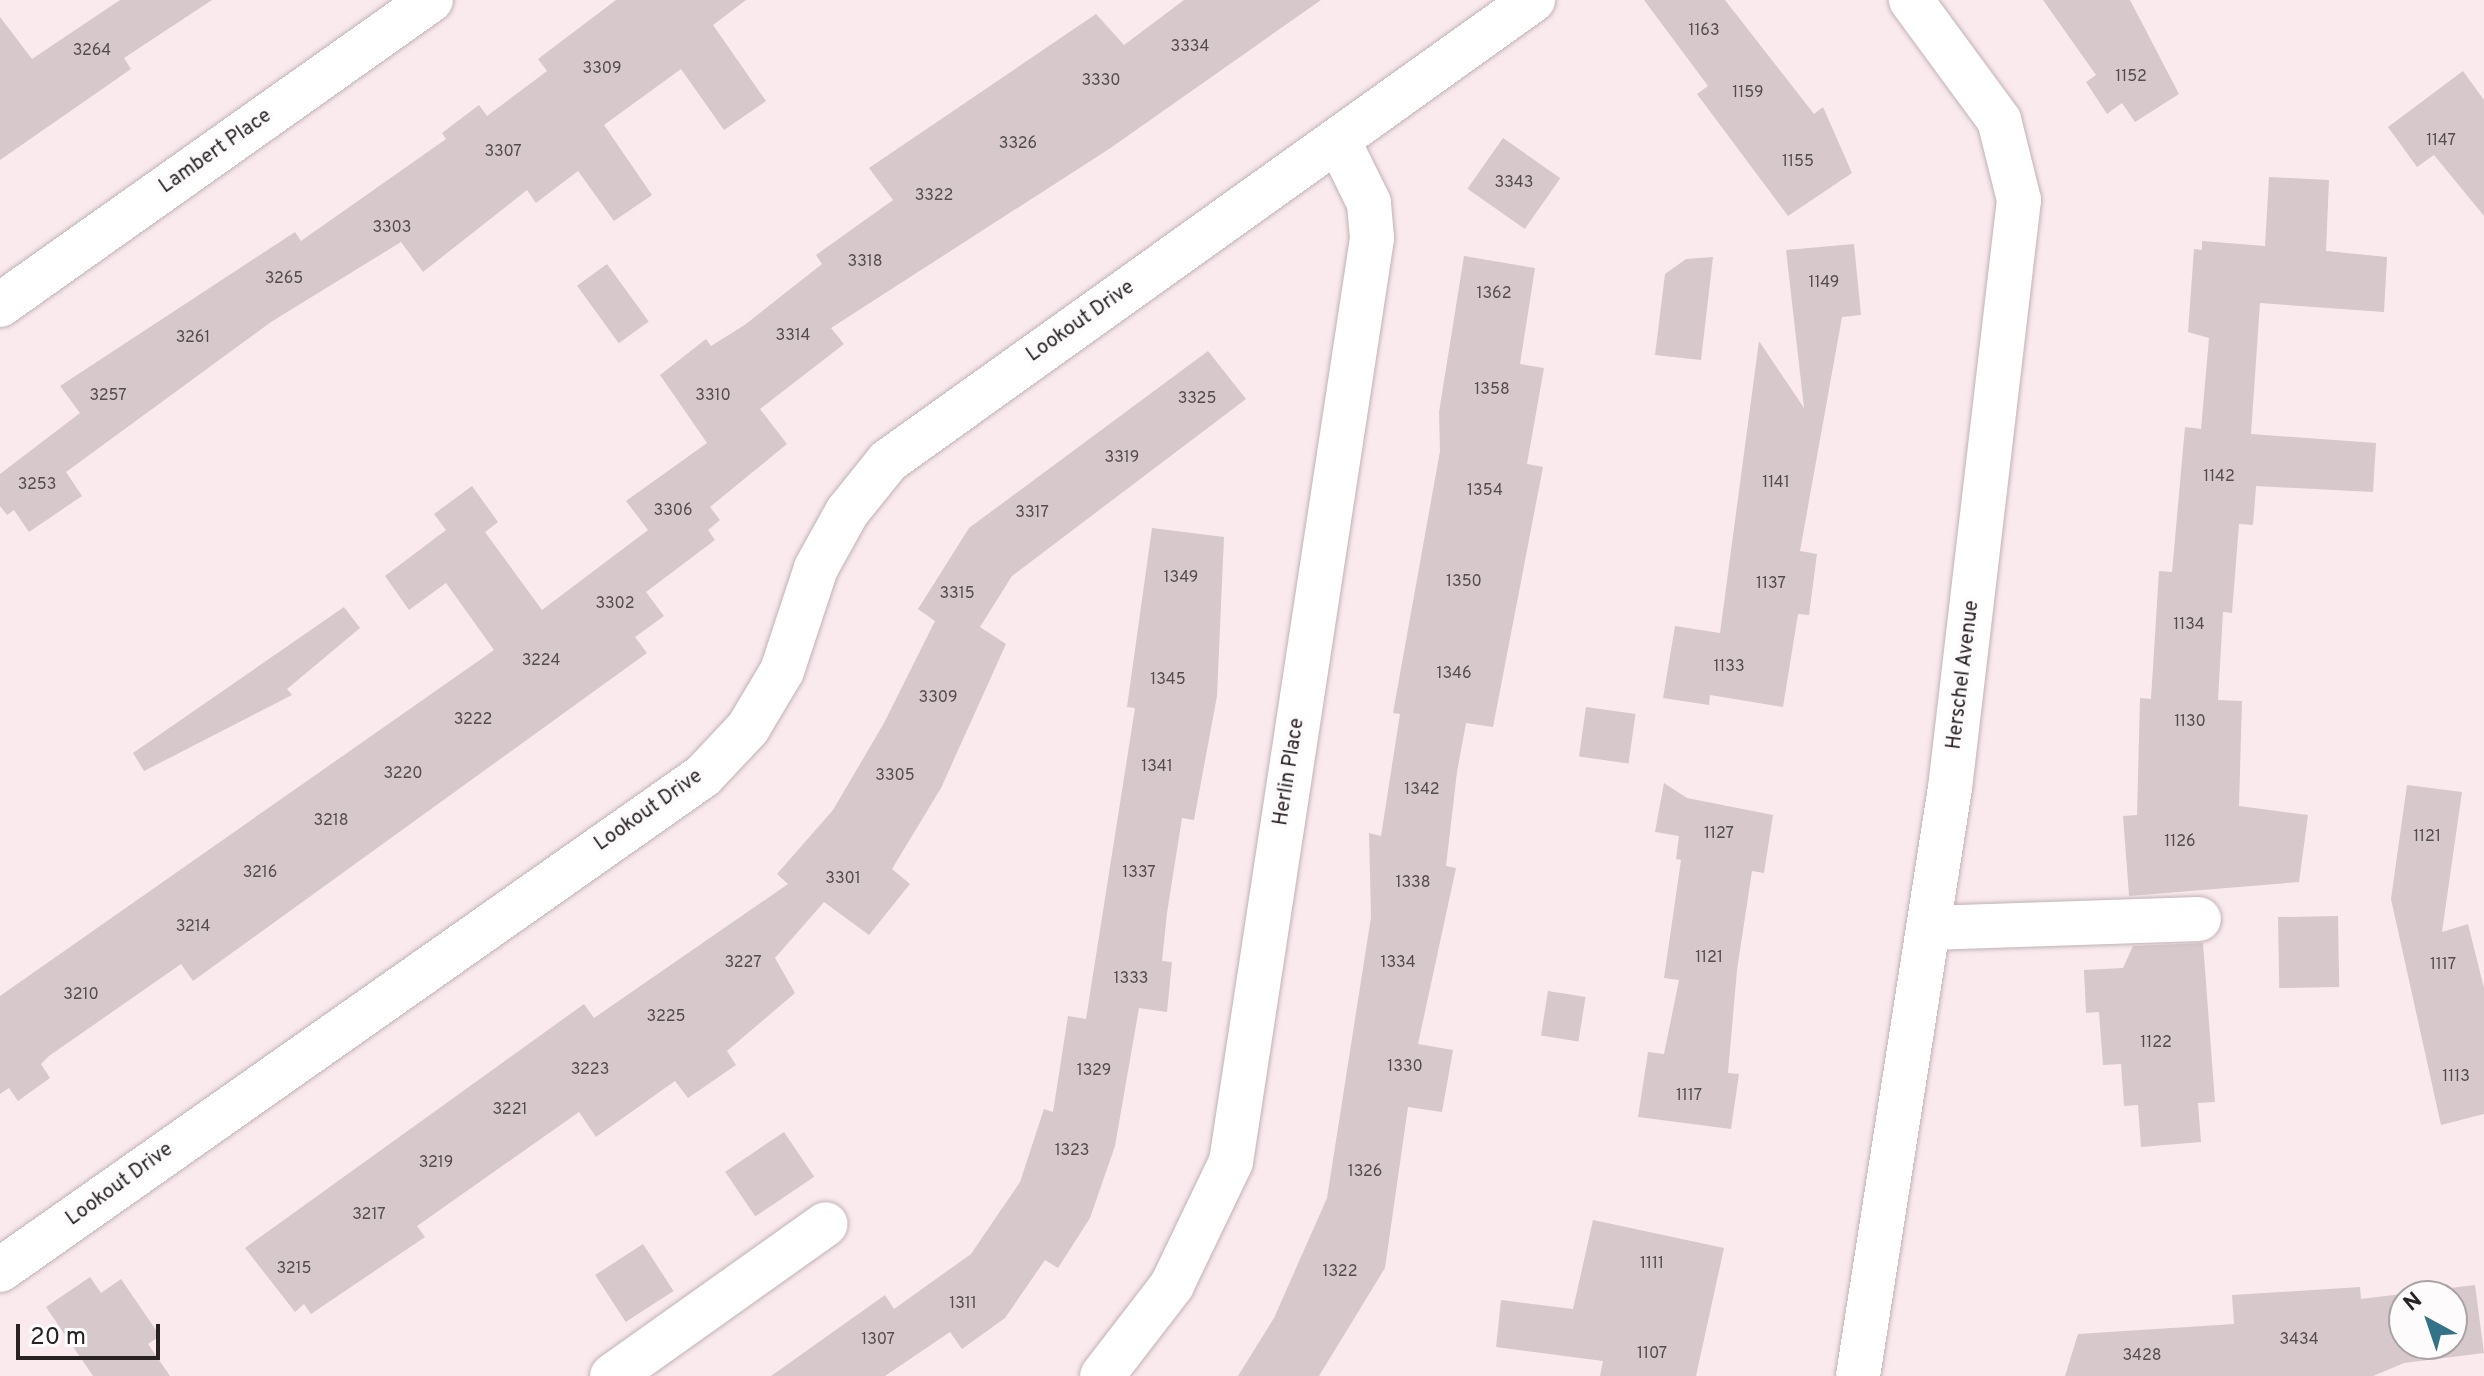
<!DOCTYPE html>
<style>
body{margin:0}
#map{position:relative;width:2484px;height:1376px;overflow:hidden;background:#faeaed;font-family:Overpass,sans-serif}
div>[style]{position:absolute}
.building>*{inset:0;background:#d7c8cb;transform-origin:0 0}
.roads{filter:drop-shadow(0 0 2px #c1b2b5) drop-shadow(0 0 2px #c1b2b5)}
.minor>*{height:44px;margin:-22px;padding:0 22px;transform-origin:22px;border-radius:22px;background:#fff}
span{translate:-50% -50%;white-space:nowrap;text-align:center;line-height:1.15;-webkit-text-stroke:8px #fefbfc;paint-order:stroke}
.number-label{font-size:16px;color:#544c4d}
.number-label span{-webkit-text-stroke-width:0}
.street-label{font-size:20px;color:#282223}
.north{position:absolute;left:2388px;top:1280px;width:80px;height:80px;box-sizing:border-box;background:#fefbfc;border:2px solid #a8a4a5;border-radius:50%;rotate:320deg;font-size:22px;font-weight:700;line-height:32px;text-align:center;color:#282223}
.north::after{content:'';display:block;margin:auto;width:28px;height:36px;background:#337287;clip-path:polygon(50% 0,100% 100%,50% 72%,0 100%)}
.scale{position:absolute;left:16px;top:1324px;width:144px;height:36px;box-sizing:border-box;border:4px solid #282223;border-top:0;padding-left:10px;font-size:24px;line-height:28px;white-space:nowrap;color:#282223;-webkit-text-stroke:6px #fefbfc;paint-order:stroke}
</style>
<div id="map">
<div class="building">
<div style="clip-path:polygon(120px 0,212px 0,124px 58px,131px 69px,0 160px,0 17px,32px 59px)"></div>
<div style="clip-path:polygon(616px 0,746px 0,713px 25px,766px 101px,724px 130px,681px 69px,604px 125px,652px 195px,614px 221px,578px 171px,536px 203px,527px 190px,423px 272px,401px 242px,271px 322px,66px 472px,82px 496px,29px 532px,14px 510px,7px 515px,0 506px,0 474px,80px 413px,60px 386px,295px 232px,301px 241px,446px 139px,442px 133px,479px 105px,487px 116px,547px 71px,538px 59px)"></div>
<div style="clip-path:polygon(1184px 0,1321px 0,1109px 149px,831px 328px,844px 344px,760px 409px,787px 444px,710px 507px,720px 520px,708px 530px,715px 540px,646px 592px,664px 616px,635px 637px,647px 653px,193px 981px,181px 964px,49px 1056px,41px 1064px,50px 1078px,18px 1101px,9px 1088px,0 1094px,0 996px,494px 650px,446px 583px,409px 610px,385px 576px,446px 530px,434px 514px,472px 486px,498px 522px,485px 532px,542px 610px,648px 530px,626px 501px,707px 443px,660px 375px,706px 339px,711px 346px,746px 324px,822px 264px,816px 255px,893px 200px,869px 168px,1096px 14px,1124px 45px)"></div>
<div style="clip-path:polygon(1644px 0,1725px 0,1814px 114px,1823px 107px,1852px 173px,1788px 216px,1697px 94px,1708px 86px)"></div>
<div style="clip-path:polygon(2043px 0,2130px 0,2179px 94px,2135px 122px,2122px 103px,2107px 114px,2086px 82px,2096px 75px)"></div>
<div style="clip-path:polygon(2463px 71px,2484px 100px,2484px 216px,2434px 155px,2417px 167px,2388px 127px)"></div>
<div style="left:1503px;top:138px;width:70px;height:62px;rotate:35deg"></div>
<div style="clip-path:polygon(2269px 177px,2329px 180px,2326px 251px,2387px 257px,2384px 312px,2260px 303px,2251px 434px,2376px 443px,2373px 492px,2256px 486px,2253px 525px,2239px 524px,2232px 613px,2223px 612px,2218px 700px,2242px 701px,2239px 806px,2308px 815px,2299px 882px,2129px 896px,2123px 816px,2137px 815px,2140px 698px,2151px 699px,2159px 571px,2172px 572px,2185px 427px,2201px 429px,2209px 338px,2188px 332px,2194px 249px,2202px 250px,2202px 241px,2265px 246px)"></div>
<div style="clip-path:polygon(1854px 244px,1861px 315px,1842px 317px,1800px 551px,1817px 554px,1809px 615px,1798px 614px,1783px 707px,1710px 695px,1709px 705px,1663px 698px,1675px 626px,1720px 633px,1759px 341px,1804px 408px,1786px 250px)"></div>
<div style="clip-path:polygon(1464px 256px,1535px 268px,1520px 364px,1544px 368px,1527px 464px,1543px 467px,1493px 727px,1466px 723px,1457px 772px,1446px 866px,1456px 868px,1418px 1044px,1453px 1050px,1442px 1112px,1408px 1107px,1385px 1268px,1319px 1376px,1238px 1376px,1274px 1318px,1327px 1198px,1371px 917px,1369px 833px,1381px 836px,1400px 714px,1393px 713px,1440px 451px,1439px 412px)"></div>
<div style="clip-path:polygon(1713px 257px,1701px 360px,1655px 355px,1665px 274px,1686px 259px)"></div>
<div style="left:607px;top:264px;width:71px;height:37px;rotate:54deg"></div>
<div style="clip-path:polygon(1208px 351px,1246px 399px,1012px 576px,980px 627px,1006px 644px,941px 788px,892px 869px,910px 884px,869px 935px,824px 902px,775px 958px,795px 993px,727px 1051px,736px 1065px,688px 1098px,675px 1081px,596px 1137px,579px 1112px,417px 1226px,425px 1237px,311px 1314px,304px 1304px,295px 1312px,245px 1248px,584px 1004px,594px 1018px,788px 884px,777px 874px,833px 810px,884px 723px,935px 621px,918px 609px,969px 528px)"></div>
<div style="clip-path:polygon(1152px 528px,1224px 537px,1217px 696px,1194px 820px,1182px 818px,1167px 913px,1162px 961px,1172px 962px,1167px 1012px,1139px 1008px,1115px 1146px,1090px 1218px,1058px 1268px,1045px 1260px,1005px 1318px,962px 1349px,950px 1332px,885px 1376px,771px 1376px,885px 1295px,894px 1309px,971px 1254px,1020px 1182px,1044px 1109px,1053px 1112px,1068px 1016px,1086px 1019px,1135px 708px,1127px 707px)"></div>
<div style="clip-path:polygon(344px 607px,360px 628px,287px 689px,292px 695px,144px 771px,133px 753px)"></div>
<div style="left:1586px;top:707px;width:50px;height:50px;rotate:8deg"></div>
<div style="clip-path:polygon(1664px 783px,1687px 798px,1773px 815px,1764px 873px,1752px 871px,1737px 970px,1728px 1073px,1739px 1074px,1731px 1129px,1638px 1117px,1648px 1052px,1664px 1054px,1679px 980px,1664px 978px,1681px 860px,1676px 859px,1679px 836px,1655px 832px)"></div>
<div style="clip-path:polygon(2407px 785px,2462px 792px,2442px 932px,2468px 924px,2484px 988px,2484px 1114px,2441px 1125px,2391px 899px)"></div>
<div style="left:2338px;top:916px;width:71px;height:60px;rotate:89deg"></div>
<div style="clip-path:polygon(2203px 943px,2215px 1102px,2198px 1103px,2201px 1142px,2141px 1147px,2138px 1105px,2124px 1106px,2121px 1064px,2103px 1065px,2099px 1012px,2086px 1013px,2084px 970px,2123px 968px,2133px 946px)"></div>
<div style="left:1548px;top:991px;width:38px;height:45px;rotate:9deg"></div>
<div style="left:784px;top:1132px;width:54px;height:71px;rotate:56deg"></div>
<div style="clip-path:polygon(1593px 1220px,1724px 1248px,1696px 1376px,1600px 1376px,1603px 1361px,1496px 1347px,1501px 1300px,1573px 1309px)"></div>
<div style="left:643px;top:1244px;width:56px;height:57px;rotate:57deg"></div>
<div style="clip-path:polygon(90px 1277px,101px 1293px,121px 1279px,160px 1336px,148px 1344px,170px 1376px,93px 1376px,46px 1307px)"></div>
<div style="clip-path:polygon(evenodd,2475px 1285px,2484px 1353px,2404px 1363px,2373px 1376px,2065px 1376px,2078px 1334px,2234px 1324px,2232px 1295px,2360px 1287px,2361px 1299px,2475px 1285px,2404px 1296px,2452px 1296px,2452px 1344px,2404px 1344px,2404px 1296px)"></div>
</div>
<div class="roads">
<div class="minor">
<div style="left:0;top:305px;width:528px;rotate:-35.29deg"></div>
<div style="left:1929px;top:928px;width:270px;rotate:-1.9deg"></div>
<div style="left:0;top:1270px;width:859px;rotate:-35.1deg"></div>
<div style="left:703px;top:776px;width:66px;rotate:-46.8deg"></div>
<div style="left:748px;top:728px;width:66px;rotate:-59.2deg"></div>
<div style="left:782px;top:671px;width:108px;rotate:-71.7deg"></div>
<div style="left:816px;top:568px;width:64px;rotate:-61deg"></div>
<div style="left:847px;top:512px;width:65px;rotate:-51.2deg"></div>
<div style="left:888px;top:461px;width:793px;rotate:-35.55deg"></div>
<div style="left:612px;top:1376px;width:262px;rotate:-35.4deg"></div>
<div style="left:1102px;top:1376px;width:115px;rotate:-52.4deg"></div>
<div style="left:1172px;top:1285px;width:136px;rotate:-64.4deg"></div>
<div style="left:1231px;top:1162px;width:935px;rotate:-81.32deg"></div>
<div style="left:1372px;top:238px;width:35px;rotate:-95deg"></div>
<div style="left:1369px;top:203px;width:70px;rotate:-116.2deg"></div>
<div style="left:1858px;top:1376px;width:595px;rotate:-81.11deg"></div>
<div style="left:1950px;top:788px;width:592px;rotate:-83.31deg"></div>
<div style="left:2019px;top:200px;width:82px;rotate:-104deg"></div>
<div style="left:1999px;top:120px;width:149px;rotate:-126.3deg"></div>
</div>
</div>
<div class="number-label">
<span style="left:1704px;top:31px">1163</span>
<span style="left:1190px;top:47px">3334</span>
<span style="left:92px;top:51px">3264</span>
<span style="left:602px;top:69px">3309</span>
<span style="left:2131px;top:77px">1152</span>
<span style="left:1101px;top:81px">3330</span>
<span style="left:1748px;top:93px">1159</span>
<span style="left:2441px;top:141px">1147</span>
<span style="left:1018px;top:144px">3326</span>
<span style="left:503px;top:152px">3307</span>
<span style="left:1798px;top:162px">1155</span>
<span style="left:1514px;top:183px">3343</span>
<span style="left:934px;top:196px">3322</span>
<span style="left:392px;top:228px">3303</span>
<span style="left:865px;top:262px">3318</span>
<span style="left:284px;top:279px">3265</span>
<span style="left:1824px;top:283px">1149</span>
<span style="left:1494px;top:294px">1362</span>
<span style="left:793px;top:336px">3314</span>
<span style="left:193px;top:338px">3261</span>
<span style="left:1492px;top:390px">1358</span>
<span style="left:108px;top:396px">3257</span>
<span style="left:713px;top:396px">3310</span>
<span style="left:1197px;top:399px">3325</span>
<span style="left:1122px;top:458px">3319</span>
<span style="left:2219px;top:477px">1142</span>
<span style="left:1776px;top:483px">1141</span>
<span style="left:37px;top:485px">3253</span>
<span style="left:1485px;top:491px">1354</span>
<span style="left:673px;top:511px">3306</span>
<span style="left:1032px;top:513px">3317</span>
<span style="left:1181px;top:578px">1349</span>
<span style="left:1464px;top:582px">1350</span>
<span style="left:1771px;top:584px">1137</span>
<span style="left:957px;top:594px">3315</span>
<span style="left:615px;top:604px">3302</span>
<span style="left:2189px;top:625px">1134</span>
<span style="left:541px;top:661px">3224</span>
<span style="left:1729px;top:667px">1133</span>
<span style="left:1454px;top:674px">1346</span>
<span style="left:1168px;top:680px">1345</span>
<span style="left:938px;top:698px">3309</span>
<span style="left:473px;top:720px">3222</span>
<span style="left:2190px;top:722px">1130</span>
<span style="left:1157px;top:767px">1341</span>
<span style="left:403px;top:774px">3220</span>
<span style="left:895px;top:776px">3305</span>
<span style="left:1422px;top:790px">1342</span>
<span style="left:331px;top:821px">3218</span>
<span style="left:1719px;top:834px">1127</span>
<span style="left:2427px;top:837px">1121</span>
<span style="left:2180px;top:842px">1126</span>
<span style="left:260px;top:873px">3216</span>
<span style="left:1139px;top:873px">1337</span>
<span style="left:843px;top:879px">3301</span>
<span style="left:1413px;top:883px">1338</span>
<span style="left:193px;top:927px">3214</span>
<span style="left:1709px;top:958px">1121</span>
<span style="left:743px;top:963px">3227</span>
<span style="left:1398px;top:963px">1334</span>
<span style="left:2443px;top:965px">1117</span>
<span style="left:1131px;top:979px">1333</span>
<span style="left:81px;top:995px">3210</span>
<span style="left:666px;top:1017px">3225</span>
<span style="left:2156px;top:1043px">1122</span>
<span style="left:1405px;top:1067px">1330</span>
<span style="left:590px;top:1070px">3223</span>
<span style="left:1094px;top:1071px">1329</span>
<span style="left:2456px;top:1077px">1113</span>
<span style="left:1689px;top:1096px">1117</span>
<span style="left:510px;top:1110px">3221</span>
<span style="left:1072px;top:1151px">1323</span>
<span style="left:436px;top:1163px">3219</span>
<span style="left:1365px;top:1172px">1326</span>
<span style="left:369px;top:1215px">3217</span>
<span style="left:1652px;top:1264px">1111</span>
<span style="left:294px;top:1269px">3215</span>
<span style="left:1340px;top:1272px">1322</span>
<span style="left:963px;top:1304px">1311</span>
<span style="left:878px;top:1340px">1307</span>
<span style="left:2299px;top:1340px">3434</span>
<span style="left:1652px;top:1354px">1107</span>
<span style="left:2142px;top:1356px">3428</span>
</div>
<div class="street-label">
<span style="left:216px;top:152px;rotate:-35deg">Lambert Place</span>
<span style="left:1081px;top:322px;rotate:-35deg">Lookout Drive</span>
<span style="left:1964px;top:675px;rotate:-83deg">Herschel Avenue</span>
<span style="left:1290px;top:772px;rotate:-81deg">Herlin Place</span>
<span style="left:649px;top:811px;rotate:-35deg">Lookout Drive</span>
<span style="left:120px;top:1185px;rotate:-36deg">Lookout Drive</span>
</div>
<div class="north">N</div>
<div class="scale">20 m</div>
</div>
